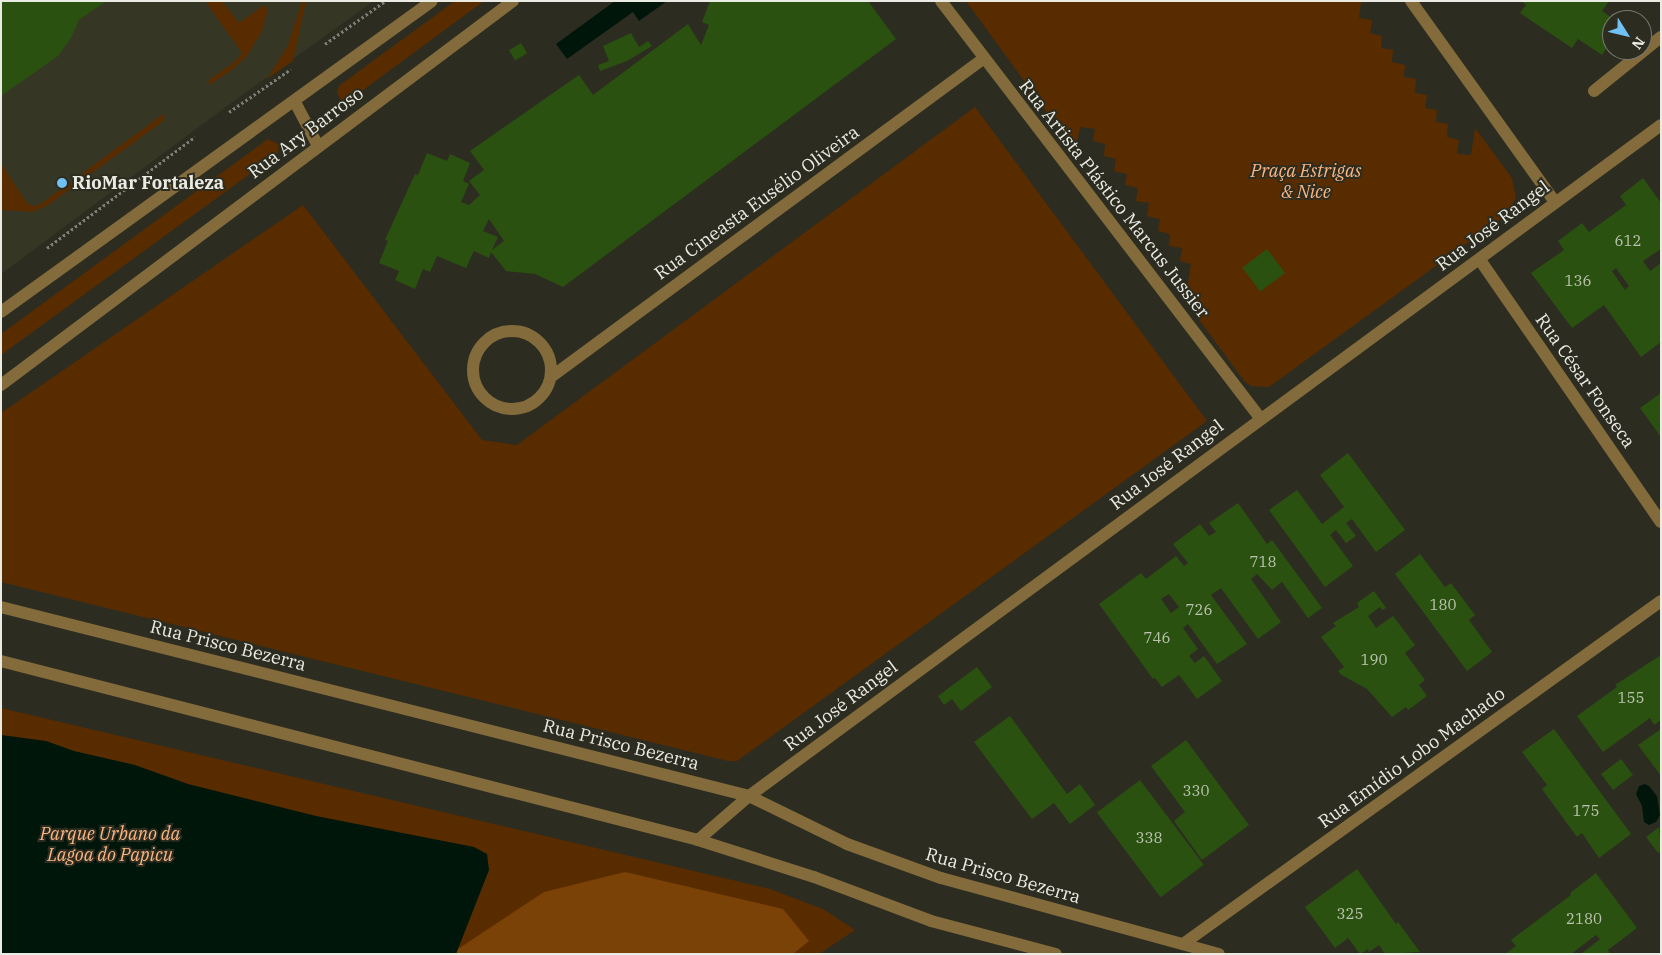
<!DOCTYPE html>
<meta charset="utf-8">
<style>
body{margin:0}
#map{position:relative;width:1662px;height:955px;overflow:hidden;background:#2c2c21;font-family:"IBM Plex Serif",serif}
div>[style]{position:absolute}
.built>*{inset:0;background:#363625}
.green>*{inset:0;background:#592c00}
.forest>*{inset:0;background:#7b4207}
.water>*{inset:0;background:#00160b}
.building>*{inset:0;background:#2b5111;transform-origin:0 0}
.path>*{height:3px;margin-top:-1.5px;transform-origin:0;background:repeating-linear-gradient(90deg,#7d7e74 0 2.5px,transparent 0 5px)}
.minor>*{height:12px;margin:-6px;padding:0 6px;transform-origin:6px;border-radius:6px;background:#836b3b}
.minor>.ring{margin:-6px;padding:0;box-sizing:content-box;background:none;border:12px solid #836b3b;border-radius:50%}
.dots>*{width:14px;height:14px;translate:-50% -50%;box-sizing:border-box;border:2px solid #2c2c21;border-radius:50%}
span{translate:-50% -50%;white-space:nowrap;text-align:center;line-height:1.15;-webkit-text-stroke:4px #2c2c21;paint-order:stroke}
.number-label{font-size:15px;color:#bac4ae}
.number-label span{-webkit-text-stroke-width:0}
.street-label{font-size:18px;color:#eaebe3}
.park-label{font-size:18px;color:#fab581;font-style:italic}
.poi-label{font-size:18px;color:#eaebe3;font-weight:700}
.left{translate:0 -50%;text-align:left}
.frame{position:absolute;inset:0;border:2px solid #eaebe3;pointer-events:none}
.north{position:absolute;left:1602px;top:10px;width:50px;height:50px;box-sizing:border-box;background:#2c2c21;border:1px solid #78786f;border-radius:50%;rotate:126deg;font-size:14px;font-weight:700;line-height:20px;text-align:center;color:#eaebe3}
.north::after{content:'';display:block;margin:auto;width:18px;height:22px;background:#70c1f4;clip-path:polygon(50% 0,100% 100%,50% 72%,0 100%)}
</style>
<div id="map">
<div class="built">
<div style="clip-path:polygon(1px 1px,374px 1px,227px 106px,1px 274px)"></div>
</div>
<div class="green">
<div style="clip-path:polygon(205px 1px,222px 1px,239px 23px,264px 5px,268px 10px,261px 33px,247px 56px,234px 68px,211px 84px,208px 84px,209px 80px,237px 60px,242px 53px)"></div>
<div style="clip-path:polygon(302px 1px,306px 1px,293px 61px,267px 79px,288px 45px)"></div>
<div style="clip-path:polygon(455px 1px,484px 1px,351px 99px,346px 101px,340px 99px,337px 91px,340px 85px)"></div>
<div style="clip-path:polygon(966px 1px,1361px 1px,1359px 18px,1372px 20px,1370px 33px,1382px 36px,1381px 48px,1393px 50px,1392px 62px,1405px 65px,1404px 77px,1416px 79px,1415px 93px,1427px 95px,1425px 108px,1437px 110px,1436px 122px,1448px 124px,1447px 137px,1459px 140px,1457px 154px,1471px 155px,1475px 128px,1512px 178px,1516px 198px,1506px 215px,1269px 387px,1251px 386px,1245px 382px,1185px 301px,1191px 264px,1180px 261px,1182px 248px,1169px 246px,1170px 234px,1158px 231px,1160px 219px,1147px 216px,1149px 203px,1136px 201px,1138px 188px,1125px 185px,1127px 174px,1114px 171px,1116px 159px,1104px 156px,1105px 144px,1093px 141px,1095px 129px,1080px 127px,1075px 151px)"></div>
<div style="clip-path:polygon(975px 107px,1207px 421px,737px 761px,728px 761px,1px 582px,1px 413px,303px 205px,482px 440px,517px 445px)"></div>
<div style="clip-path:polygon(162px 115px,165px 116px,162px 122px,48px 205px,33px 212px,1px 210px,1px 164px,27px 203px,33px 206px,39px 205px)"></div>
<div style="clip-path:polygon(268px 139px,278px 144px,279px 150px,276px 155px,1px 355px,1px 334px)"></div>
<div style="clip-path:polygon(1px 708px,770px 889px,823px 909px,855px 930px,819px 954px,1px 954px)"></div>
</div>
<div class="forest">
<div style="clip-path:polygon(625px 872px,783px 909px,809px 941px,793px 954px,456px 954px,458px 949px,544px 892px)"></div>
</div>
<div class="water">
<div style="clip-path:polygon(615px 1px,667px 1px,639px 21px,633px 12px,567px 59px,556px 44px)"></div>
<div style="clip-path:polygon(1px 735px,46px 741px,74px 751px,135px 765px,188px 784px,316px 816px,474px 847px,487px 854px,489px 870px,456px 954px,1px 954px)"></div>
<div style="clip-path:polygon(1645px 784px,1649px 786px,1657px 796px,1660px 815px,1656px 822px,1649px 825px,1644px 822px,1642px 806px,1636px 794px,1639px 786px)"></div>
</div>
<div class="building">
<div style="clip-path:polygon(1px 1px,106px 1px,79px 20px,71px 38px,58px 56px,1px 96px)"></div>
<div style="clip-path:polygon(evenodd,710px 1px,868px 1px,896px 39px,563px 287px,535px 274px,506px 271px,491px 252px,489px 258px,474px 251px,466px 268px,437px 256px,430px 272px,423px 269px,415px 289px,395px 280px,399px 271px,379px 263px,388px 241px,385px 240px,415px 174px,418px 175px,427px 153px,447px 161px,450px 154px,470px 163px,463px 181px,469px 184px,461px 202px,469px 205px,480px 195px,469px 181px,484px 170px,470px 151px,579px 75px,593px 95px,688px 24px,701px 45px,709px 25px,702px 22px,710px 1px,489px 219px,504px 241px,492px 250px,498px 237px,483px 231px,489px 219px)"></div>
<div style="clip-path:polygon(1521px 1px,1609px 1px,1602px 11px,1615px 20px,1612px 20px,1612px 40px,1602px 55px,1578px 39px,1572px 48px,1520px 13px,1526px 5px)"></div>
<div style="clip-path:polygon(631px 33px,639px 47px,648px 41px,652px 46px,627px 61px,600px 71px,598px 65px,609px 61px,603px 46px)"></div>
<div style="left:521px;top:43px;width:12px;height:14px;rotate:59deg"></div>
<div style="clip-path:polygon(evenodd,1643px 178px,1661px 203px,1661px 249px,1643px 261px,1650px 271px,1661px 263px,1661px 342px,1641px 357px,1604px 305px,1572px 328px,1531px 273px,1564px 250px,1558px 241px,1582px 223px,1589px 232px,1626px 205px,1620px 196px,1643px 178px,1616px 268px,1629px 286px,1625px 290px,1612px 271px,1616px 268px)"></div>
<div style="left:1267px;top:249px;width:30px;height:31px;rotate:53deg"></div>
<div style="clip-path:polygon(1661px 393px,1661px 437px,1640px 408px)"></div>
<div style="clip-path:polygon(1348px 453px,1405px 530px,1376px 552px,1352px 519px,1346px 523px,1356px 536px,1346px 543px,1336px 530px,1330px 535px,1353px 566px,1325px 587px,1269px 510px,1297px 490px,1322px 524px,1344px 507px,1320px 475px)"></div>
<div style="clip-path:polygon(evenodd,1238px 503px,1267px 544px,1272px 540px,1322px 608px,1308px 618px,1282px 582px,1272px 590px,1257px 574px,1251px 579px,1281px 622px,1258px 639px,1221px 588px,1211px 595px,1247px 644px,1217px 664px,1188px 624px,1183px 628px,1198px 649px,1189px 656px,1195px 663px,1204px 656px,1222px 681px,1197px 699px,1179px 675px,1162px 687px,1155px 678px,1153px 679px,1099px 604px,1141px 573px,1146px 579px,1176px 556px,1184px 566px,1188px 563px,1173px 544px,1200px 524px,1209px 536px,1216px 532px,1209px 523px,1238px 503px,1169px 594px,1179px 607px,1171px 613px,1161px 599px,1169px 594px)"></div>
<div style="clip-path:polygon(1420px 554px,1445px 587px,1451px 583px,1475px 615px,1469px 620px,1492px 652px,1467px 671px,1395px 574px)"></div>
<div style="clip-path:polygon(1374px 591px,1386px 608px,1382px 610px,1380px 607px,1368px 616px,1376px 628px,1393px 616px,1415px 645px,1405px 653px,1425px 680px,1419px 685px,1427px 696px,1408px 710px,1406px 707px,1392px 717px,1367px 689px,1340px 674px,1338px 671px,1344px 667px,1321px 637px,1336px 626px,1333px 623px,1359px 607px,1357px 603px)"></div>
<div style="clip-path:polygon(1661px 655px,1661px 720px,1654px 725px,1650px 718px,1603px 752px,1577px 716px,1617px 687px,1615px 685px)"></div>
<div style="clip-path:polygon(977px 667px,992px 687px,961px 711px,952px 699px,944px 705px,938px 696px)"></div>
<div style="clip-path:polygon(1010px 716px,1067px 794px,1080px 784px,1095px 805px,1070px 824px,1054px 803px,1032px 819px,974px 742px)"></div>
<div style="clip-path:polygon(1554px 729px,1631px 834px,1599px 858px,1582px 833px,1577px 837px,1542px 789px,1547px 785px,1522px 752px)"></div>
<div style="clip-path:polygon(1661px 729px,1661px 776px,1638px 745px)"></div>
<div style="clip-path:polygon(1186px 740px,1249px 825px,1202px 860px,1174px 821px,1185px 812px,1151px 766px)"></div>
<div style="left:1621px;top:759px;width:20px;height:25px;rotate:53deg"></div>
<div style="left:1140px;top:780px;width:106px;height:54px;rotate:53deg"></div>
<div style="clip-path:polygon(1659px 827px,1661px 851px,1658px 853px,1646px 837px)"></div>
<div style="clip-path:polygon(1357px 869px,1396px 924px,1398px 922px,1420px 952px,1385px 954px,1379px 945px,1369px 952px,1368px 949px,1360px 954px,1348px 938px,1335px 948px,1305px 907px)"></div>
<div style="clip-path:polygon(1596px 873px,1637px 928px,1608px 950px,1610px 954px,1581px 954px,1600px 939px,1596px 935px,1571px 954px,1505px 954px,1516px 946px,1511px 940px,1571px 895px,1570px 893px)"></div>
</div>
<div class="path">
<div style="left:325px;top:44px;width:74px;rotate:-35.6deg"></div>
<div style="left:229px;top:112px;width:75px;rotate:-34.7deg"></div>
<div style="left:47px;top:248px;width:185px;rotate:-36.9deg"></div>
</div>
<div class="minor">
<div style="left:941px;top:1px;width:525px;rotate:52.58deg"></div>
<div style="left:1411px;top:1px;width:247px;rotate:54.4deg"></div>
<div style="left:1594px;top:91px;width:86px;rotate:-38.9deg"></div>
<div style="left:295px;top:102px;width:50px;rotate:62.4deg"></div>
<div style="left:1480px;top:260px;width:318px;rotate:55.4deg"></div>
<div style="left:1px;top:312px;width:531px;rotate:-35.81deg"></div>
<div class="ring" style="left:473px;top:331px;width:66px;height:66px"></div>
<div style="left:551px;top:377px;width:536px;rotate:-36.36deg"></div>
<div style="left:1px;top:385px;width:640px;rotate:-36.87deg"></div>
<div style="left:1px;top:607px;width:772px;rotate:14.18deg"></div>
<div style="left:749px;top:796px;width:109px;rotate:26.1deg"></div>
<div style="left:847px;top:844px;width:100px;rotate:19.9deg"></div>
<div style="left:941px;top:878px;width:288px;rotate:15.3deg"></div>
<div style="left:1px;top:661px;width:720px;rotate:14.4deg"></div>
<div style="left:698px;top:840px;width:122px;rotate:17.7deg"></div>
<div style="left:814px;top:877px;width:125px;rotate:20.6deg"></div>
<div style="left:931px;top:921px;width:129px;rotate:14.8deg"></div>
<div style="left:698px;top:840px;width:67px;rotate:-40.8deg"></div>
<div style="left:749px;top:796px;width:1132px;rotate:-36.34deg"></div>
<div style="left:1183px;top:944px;width:588px;rotate:-35.66deg"></div>
</div>
<div class="dots">
<div style="left:62px;top:183px;background:#70c1f4"></div>
</div>
<div class="number-label">
<span style="left:1628px;top:241px">612</span>
<span style="left:1578px;top:281px">136</span>
<span style="left:1263px;top:562px">718</span>
<span style="left:1443px;top:605px">180</span>
<span style="left:1199px;top:610px">726</span>
<span style="left:1157px;top:638px">746</span>
<span style="left:1374px;top:660px">190</span>
<span style="left:1631px;top:698px">155</span>
<span style="left:1196px;top:791px">330</span>
<span style="left:1586px;top:811px">175</span>
<span style="left:1149px;top:838px">338</span>
<span style="left:1350px;top:914px">325</span>
<span style="left:1584px;top:919px">2180</span>
</div>
<div class="street-label">
<span style="left:306px;top:133px;rotate:-37deg">Rua Ary Barroso</span>
<span style="left:1114px;top:199px;rotate:52deg">Rua Artista Plástico Marcus Jussier</span>
<span style="left:757px;top:203px;rotate:-36deg">Rua Cineasta Eusélio Oliveira</span>
<span style="left:1493px;top:226px;rotate:-37deg">Rua José Rangel</span>
<span style="left:1585px;top:381px;rotate:55deg">Rua César Fonseca</span>
<span style="left:1167px;top:465px;rotate:-37deg">Rua José Rangel</span>
<span style="left:228px;top:646px;rotate:14deg">Rua Prisco Bezerra</span>
<span style="left:841px;top:706px;rotate:-37deg">Rua José Rangel</span>
<span style="left:621px;top:745px;rotate:14deg">Rua Prisco Bezerra</span>
<span style="left:1412px;top:758px;rotate:-36deg">Rua Emídio Lobo Machado</span>
<span style="left:1003px;top:876px;rotate:16deg">Rua Prisco Bezerra</span>
</div>
<div class="park-label">
<span style="left:1306px;top:182px">Praça Estrigas<br>&amp; Nice</span>
<span style="left:110px;top:845px">Parque Urbano da<br>Lagoa do Papicu</span>
</div>
<div class="poi-label">
<span class="left" style="left:72px;top:183px">RioMar Fortaleza</span>
</div>
<div class="frame"></div>
<div class="north">N</div>
</div>
